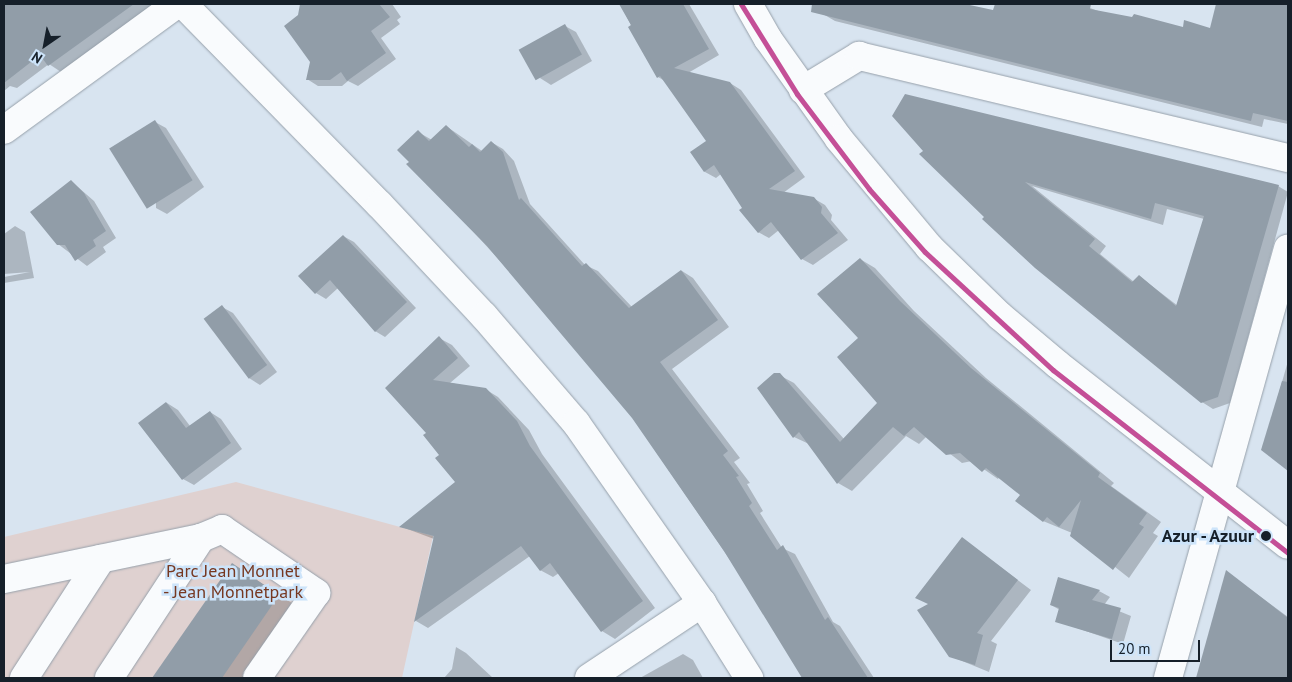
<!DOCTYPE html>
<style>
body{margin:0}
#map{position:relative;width:1292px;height:682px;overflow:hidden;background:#d8e4f0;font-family:"PT Sans",sans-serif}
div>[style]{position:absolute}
.green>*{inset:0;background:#dfd1d0}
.shadow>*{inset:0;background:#0003}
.building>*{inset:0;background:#919da8;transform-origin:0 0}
.roads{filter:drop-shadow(0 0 1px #96a0aa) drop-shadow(0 0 1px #96a0aa)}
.minor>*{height:28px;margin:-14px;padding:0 14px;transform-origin:14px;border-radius:14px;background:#f9fbfd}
.tram-1>*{height:5px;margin:-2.5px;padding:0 2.5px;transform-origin:2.5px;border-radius:2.5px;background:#c44f97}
.dots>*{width:14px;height:14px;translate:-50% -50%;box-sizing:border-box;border:2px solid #cde4fa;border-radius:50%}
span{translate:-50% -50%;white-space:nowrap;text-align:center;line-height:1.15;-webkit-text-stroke:5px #cde4fa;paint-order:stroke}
.stop-label{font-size:18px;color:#16202a;font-weight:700}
.right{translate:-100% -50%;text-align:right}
.park-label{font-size:18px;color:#763821}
.frame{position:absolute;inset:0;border:5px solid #16202a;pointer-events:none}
.north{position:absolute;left:20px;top:20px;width:50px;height:50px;-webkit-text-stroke:4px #cde4fa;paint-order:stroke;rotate:213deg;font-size:14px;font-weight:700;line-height:20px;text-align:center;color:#16202a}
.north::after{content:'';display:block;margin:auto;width:18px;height:22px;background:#16202a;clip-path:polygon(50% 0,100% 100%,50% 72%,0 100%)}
.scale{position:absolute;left:1110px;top:640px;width:90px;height:22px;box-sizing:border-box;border:2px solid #16202a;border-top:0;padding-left:6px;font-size:15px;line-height:18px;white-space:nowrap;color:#16202a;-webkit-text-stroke:4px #cde4fa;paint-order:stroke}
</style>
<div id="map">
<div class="green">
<div style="clip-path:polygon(236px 482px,433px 536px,402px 678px,4px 678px,4px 537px)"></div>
</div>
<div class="shadow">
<div style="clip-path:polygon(4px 4px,154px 4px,61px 72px,49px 64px,17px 88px,10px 86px,4px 91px)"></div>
<div style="clip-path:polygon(301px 4px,392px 4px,401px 17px,397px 20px,400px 24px,381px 38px,396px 59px,358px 86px,348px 81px,342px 86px,318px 86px,307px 79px,312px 62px,299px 16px)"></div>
<div style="clip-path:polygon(620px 4px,689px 4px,719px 55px,688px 73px,730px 83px,741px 90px,805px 177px,783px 193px,813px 198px,825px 205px,832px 215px,831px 220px,848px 240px,813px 265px,802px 259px,779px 230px,769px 238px,758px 232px,721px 174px,716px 178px,705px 172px,692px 152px,708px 142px,665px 81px,658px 77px)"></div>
<div style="clip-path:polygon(816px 4px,959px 4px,994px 12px,997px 4px,1079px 4px,1101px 12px,1183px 29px,1211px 30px,1217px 4px,1288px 4px,1288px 124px,1264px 119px,1262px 127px,835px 21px,823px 14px)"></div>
<div style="clip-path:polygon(565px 26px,576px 32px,592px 61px,551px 85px,540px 78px)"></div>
<div style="clip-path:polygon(155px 122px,166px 128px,204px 187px,167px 214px,156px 208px)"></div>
<div style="clip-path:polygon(446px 126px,482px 151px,491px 142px,503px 149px,514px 161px,530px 204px,585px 265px,598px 271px,632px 307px,682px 271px,693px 278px,729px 327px,672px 369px,740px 458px,734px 462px,750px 483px,747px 484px,763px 511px,760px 513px,782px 548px,795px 554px,833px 622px,840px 626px,874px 678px,804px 678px,758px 601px,633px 418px,561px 328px,410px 162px,418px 132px,432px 140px)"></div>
<div style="clip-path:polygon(evenodd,921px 154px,1278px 186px,1288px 192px,1230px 403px,1213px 409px,1202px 402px,986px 216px,921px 154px,1032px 186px,1163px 225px,1167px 209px,1204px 219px,1178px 306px,1139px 276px,1134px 282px,1100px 254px,1106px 246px,1032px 186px)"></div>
<div style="clip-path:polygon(71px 181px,94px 201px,116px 238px,103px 247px,106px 252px,87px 266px,58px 244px)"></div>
<div style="clip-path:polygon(15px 226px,25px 232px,34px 278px,4px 283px,4px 277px,30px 272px,4px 274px,4px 234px)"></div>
<div style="clip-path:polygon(343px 236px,354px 242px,416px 308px,385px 337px,375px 331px,338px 288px,326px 299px,316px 293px)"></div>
<div style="clip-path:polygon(860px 259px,875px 268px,914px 311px,986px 378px,1114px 483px,1111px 486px,1161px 522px,1153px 533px,1158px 536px,1129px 578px,1072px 533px,1043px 521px,1021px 495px,999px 477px,998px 479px,972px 461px,962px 463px,927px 436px,919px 444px,906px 436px,852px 491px,838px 483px,809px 444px,794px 437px,779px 375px,794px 383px,844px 439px,879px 403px,859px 338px)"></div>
<div style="clip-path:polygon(222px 307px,233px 313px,277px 372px,260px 385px,249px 378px,205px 319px)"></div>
<div style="clip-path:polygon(439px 338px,452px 345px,470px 366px,450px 383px,485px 389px,498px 397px,529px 430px,542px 454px,655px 608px,615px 639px,602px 631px,559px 573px,553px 577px,540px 570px,530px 556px,428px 628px,416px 621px,434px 539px,402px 527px,457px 482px,427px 433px,387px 388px)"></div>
<div style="clip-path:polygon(1288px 361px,1288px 469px,1263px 449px)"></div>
<div style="clip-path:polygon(167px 403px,178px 410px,190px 426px,210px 412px,221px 419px,242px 449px,194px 485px,183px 479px)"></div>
<div style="clip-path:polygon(963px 539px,1031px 590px,991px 641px,997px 644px,989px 672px,950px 656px,929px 604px)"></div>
<div style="clip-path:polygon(232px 564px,298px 607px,249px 678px,154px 678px)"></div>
<div style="clip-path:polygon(1227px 572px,1288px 617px,1288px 678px,1197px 678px)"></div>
<div style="clip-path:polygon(1099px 591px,1110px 597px,1104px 605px,1131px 616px,1123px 644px,1057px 621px,1060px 610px,1051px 605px)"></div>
<div style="clip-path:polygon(456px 647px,466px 653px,493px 678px,444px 678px,452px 669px)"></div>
<div style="clip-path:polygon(683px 654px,693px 660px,703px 678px,640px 678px)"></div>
</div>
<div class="building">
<div style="clip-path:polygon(4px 4px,134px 4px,48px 66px,40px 55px,4px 83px)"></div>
<div style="clip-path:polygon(300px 4px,379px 4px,390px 17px,371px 31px,386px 53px,347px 81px,341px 72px,330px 80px,306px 80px,310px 62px,284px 26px,298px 15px)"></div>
<div style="clip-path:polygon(619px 4px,683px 4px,709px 49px,674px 68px,730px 82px,795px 171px,769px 189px,814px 197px,822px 207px,821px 213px,838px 233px,801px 260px,771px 222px,758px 233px,739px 210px,742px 208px,714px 165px,704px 172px,690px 152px,706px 141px,660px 76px,657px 78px,628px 27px,631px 25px)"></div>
<div style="clip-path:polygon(812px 4px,965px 4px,993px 10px,995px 4px,1091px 4px,1090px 9px,1132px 17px,1134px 14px,1183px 27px,1184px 20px,1210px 28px,1216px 4px,1288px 4px,1288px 121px,1253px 113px,1251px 121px,1112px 87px,811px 12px)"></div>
<div style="left:565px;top:24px;width:35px;height:53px;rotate:61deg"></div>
<div style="clip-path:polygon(evenodd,905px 94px,1279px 185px,1218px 397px,1201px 403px,1035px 268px,982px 219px,984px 217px,919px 154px,923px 151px,892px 116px,905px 94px,1025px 182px,1151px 219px,1155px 203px,1204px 216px,1176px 306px,1139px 275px,1132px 282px,1089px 246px,1095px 239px,1025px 182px)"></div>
<div style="left:155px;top:120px;width:71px;height:54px;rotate:58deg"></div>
<div style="clip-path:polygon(446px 125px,469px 147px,472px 144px,480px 152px,491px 141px,503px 152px,519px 200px,521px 198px,582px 266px,586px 263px,629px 308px,681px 270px,718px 320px,660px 362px,728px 451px,723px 455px,739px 476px,736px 477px,752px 503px,749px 506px,777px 550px,783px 545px,825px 620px,828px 617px,868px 678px,802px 678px,724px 551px,632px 418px,487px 246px,406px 164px,409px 162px,397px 150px,418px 130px,429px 141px)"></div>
<div style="clip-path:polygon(71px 180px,84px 193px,106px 231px,93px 240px,96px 246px,75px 261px,65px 245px,57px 245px,30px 212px)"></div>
<div style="clip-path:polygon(343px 235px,407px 302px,375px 332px,330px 280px,315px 294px,298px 276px)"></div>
<div style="clip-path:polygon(860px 258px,900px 301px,971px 368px,1100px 473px,1098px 477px,1147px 513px,1139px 524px,1144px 527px,1113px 570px,1070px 536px,1081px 500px,1059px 527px,1047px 517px,1043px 522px,1015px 501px,1020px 495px,986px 468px,982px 472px,960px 453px,946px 455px,914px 427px,904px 436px,893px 427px,837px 484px,799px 432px,793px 438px,757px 388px,774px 373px,780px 373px,840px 442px,877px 403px,837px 357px,858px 338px,817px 294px)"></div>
<div style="left:222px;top:305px;width:75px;height:23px;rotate:53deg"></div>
<div style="clip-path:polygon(439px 336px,458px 358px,433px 380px,486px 388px,517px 421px,530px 446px,643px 601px,601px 632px,550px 563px,540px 571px,521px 546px,414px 622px,434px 536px,399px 527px,455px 482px,435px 458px,439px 455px,423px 435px,426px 433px,385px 388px)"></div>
<div style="clip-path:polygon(1282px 381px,1288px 382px,1288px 471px,1261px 450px)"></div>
<div style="clip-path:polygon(166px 402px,186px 428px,210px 411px,231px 443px,182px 480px,138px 423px)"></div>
<div style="clip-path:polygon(962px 537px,1018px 580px,977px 633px,983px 635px,975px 665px,949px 657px,917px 610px,928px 604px,915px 598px)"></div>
<div style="clip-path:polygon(232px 563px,279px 595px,222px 678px,152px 678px)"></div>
<div style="clip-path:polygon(1226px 570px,1288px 618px,1288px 678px,1196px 678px)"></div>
<div style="clip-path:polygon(1058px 577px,1100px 590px,1092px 600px,1121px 608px,1112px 639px,1055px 622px,1059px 608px,1050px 605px)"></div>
</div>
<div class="roads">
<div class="minor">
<div style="left:183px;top:4px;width:281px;rotate:45.6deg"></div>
<div style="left:380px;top:205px;width:152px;rotate:46.9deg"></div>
<div style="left:484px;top:316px;width:141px;rotate:49.3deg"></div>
<div style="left:576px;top:423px;width:220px;rotate:55deg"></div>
<div style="left:702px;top:603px;width:89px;rotate:57.9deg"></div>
<div style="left:748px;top:4px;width:40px;rotate:60.3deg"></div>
<div style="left:768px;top:39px;width:123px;rotate:54.6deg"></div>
<div style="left:839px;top:139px;width:141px;rotate:50.2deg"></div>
<div style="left:929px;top:247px;width:99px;rotate:44.2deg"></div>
<div style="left:1000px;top:316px;width:75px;rotate:40.1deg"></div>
<div style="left:1057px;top:364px;width:293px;rotate:38.1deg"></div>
<div style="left:803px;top:90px;width:66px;rotate:-31.3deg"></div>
<div style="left:859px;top:56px;width:441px;rotate:13.4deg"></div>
<div style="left:4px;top:130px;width:214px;rotate:-36.1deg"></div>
<div style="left:4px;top:579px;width:201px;rotate:-11.8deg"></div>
<div style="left:201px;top:538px;width:23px;rotate:-23deg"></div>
<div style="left:222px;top:529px;width:114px;rotate:34.2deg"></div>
<div style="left:316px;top:593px;width:103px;rotate:124.8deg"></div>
<div style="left:24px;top:678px;width:142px;rotate:-57.1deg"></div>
<div style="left:109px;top:678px;width:168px;rotate:-56.7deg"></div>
<div style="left:589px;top:678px;width:136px;rotate:-33.6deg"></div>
<div style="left:1168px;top:678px;width:446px;rotate:-74.4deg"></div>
</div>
</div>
<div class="tram-1">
<div style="left:741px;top:4px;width:106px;rotate:58.1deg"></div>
<div style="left:797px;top:94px;width:119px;rotate:52.8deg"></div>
<div style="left:869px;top:189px;width:84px;rotate:48.4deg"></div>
<div style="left:925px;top:252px;width:174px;rotate:42.7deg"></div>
<div style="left:1053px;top:370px;width:298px;rotate:37.9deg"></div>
</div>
<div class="dots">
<div style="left:1266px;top:536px;background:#16202a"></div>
</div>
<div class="stop-label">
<span class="right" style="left:1254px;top:536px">Azur - Azuur</span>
</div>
<div class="park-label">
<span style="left:233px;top:582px">Parc Jean Monnet<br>- Jean Monnetpark</span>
</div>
<div class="frame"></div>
<div class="north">N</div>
<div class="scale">20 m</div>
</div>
